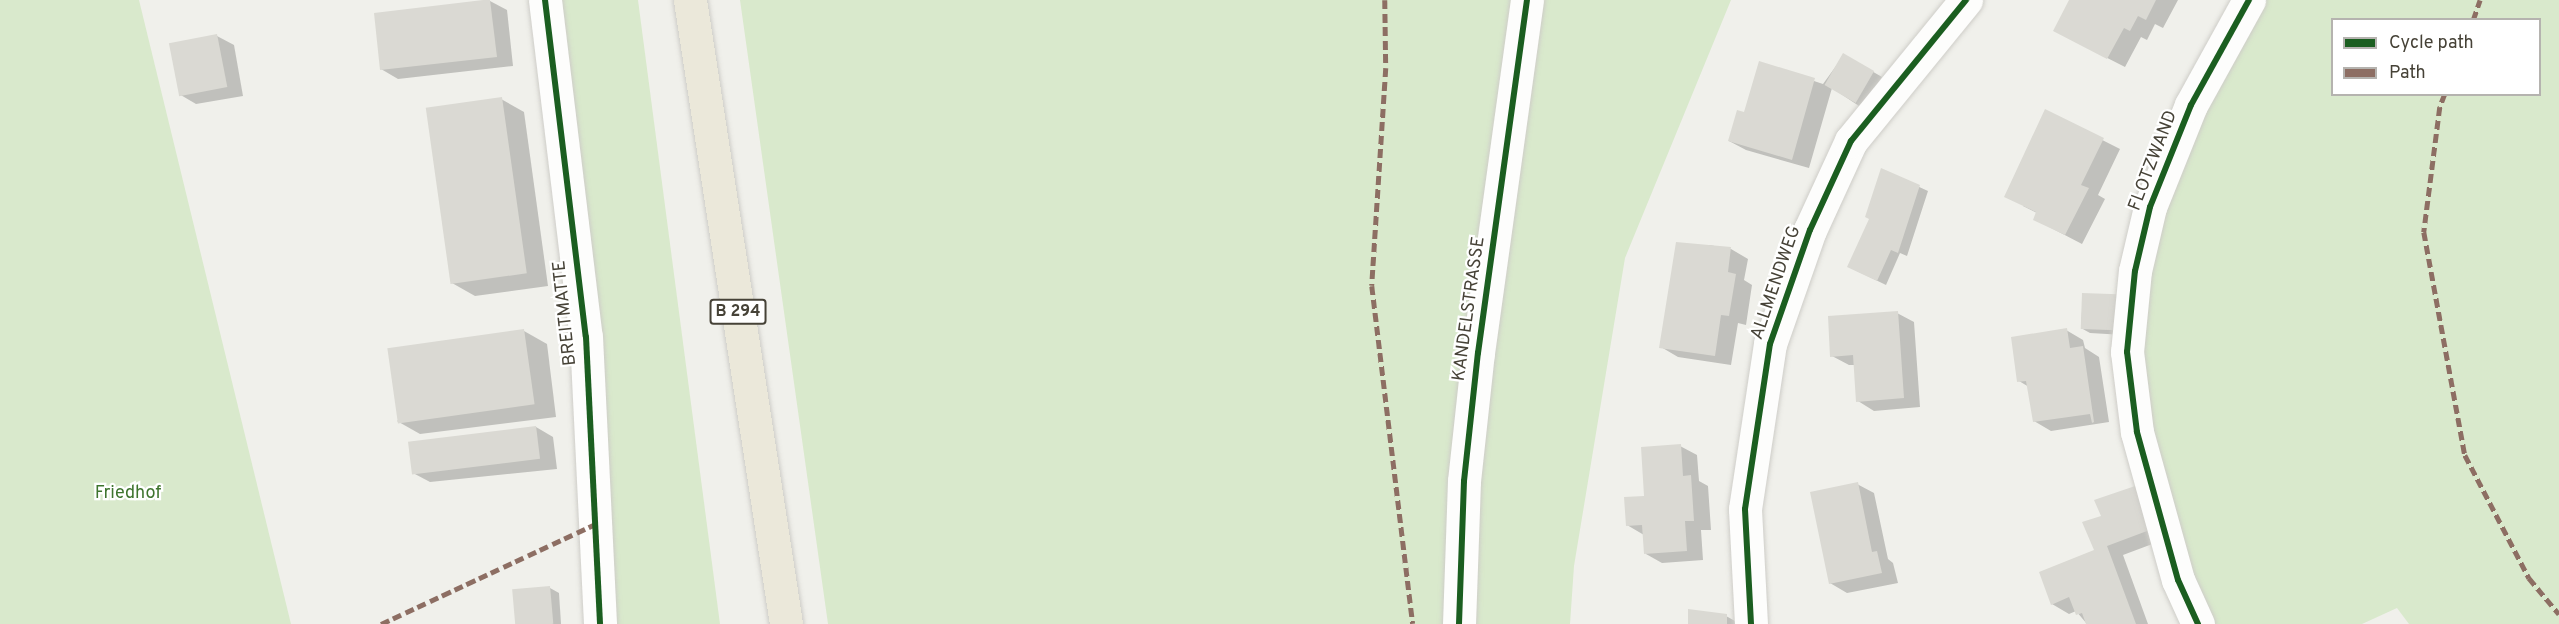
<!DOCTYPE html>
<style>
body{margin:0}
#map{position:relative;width:2559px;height:624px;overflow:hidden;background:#f0f0eb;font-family:Overpass,sans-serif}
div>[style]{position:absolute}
.green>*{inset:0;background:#d9e9cc}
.shadow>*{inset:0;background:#0003}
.building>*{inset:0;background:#dad9d3;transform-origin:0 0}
.roads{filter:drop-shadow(0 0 2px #cecdc8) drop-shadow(0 0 2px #cecdc8)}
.minor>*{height:33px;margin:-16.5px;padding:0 16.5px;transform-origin:16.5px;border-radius:16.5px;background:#fdfdfc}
.highway>*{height:33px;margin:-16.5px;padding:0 16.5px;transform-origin:16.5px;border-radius:16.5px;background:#ebe8da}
.quiet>*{height:4.5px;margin-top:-2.25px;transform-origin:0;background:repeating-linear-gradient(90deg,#8d6e63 0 9px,transparent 0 13.5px)}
.cycleway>*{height:6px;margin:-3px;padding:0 3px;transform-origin:3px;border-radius:3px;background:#1b5e20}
span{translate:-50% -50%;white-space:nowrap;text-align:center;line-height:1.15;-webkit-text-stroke:4.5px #fff;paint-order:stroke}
.shield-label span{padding:2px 4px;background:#fff;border:2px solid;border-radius:4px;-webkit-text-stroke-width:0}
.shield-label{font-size:16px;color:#464237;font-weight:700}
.street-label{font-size:18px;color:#464237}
.park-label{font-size:18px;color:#3e742e}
.legend{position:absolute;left:2331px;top:18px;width:210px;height:78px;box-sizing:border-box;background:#fff;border:2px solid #b5b3af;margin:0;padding:8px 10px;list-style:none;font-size:18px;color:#464237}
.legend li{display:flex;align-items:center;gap:12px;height:30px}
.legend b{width:30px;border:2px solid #b5b3af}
</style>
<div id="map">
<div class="green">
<div style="clip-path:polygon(0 0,139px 0,291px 624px,0 624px)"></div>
<div style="clip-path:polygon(545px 0,638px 0,720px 624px,600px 624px)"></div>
<div style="clip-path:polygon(740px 0,1731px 0,1625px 258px,1574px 566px,1570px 624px,828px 624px)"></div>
<div style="clip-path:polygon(evenodd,2249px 0,2559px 0,2559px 624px,2409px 624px,2397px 608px,2362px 624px,2198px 624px,2137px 432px,2135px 271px,2249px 0,2332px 20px,2540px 20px,2540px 94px,2332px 94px,2332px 20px)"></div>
</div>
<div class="shadow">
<div style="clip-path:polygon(2071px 0,2178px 0,2163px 28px,2155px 24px,2147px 40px,2141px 37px,2125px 67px,2072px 40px)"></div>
<div style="clip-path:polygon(490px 1px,507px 10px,513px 66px,398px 79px,381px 69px)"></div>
<div style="clip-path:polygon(217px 36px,234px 45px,243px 96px,196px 104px,179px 94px)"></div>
<div style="clip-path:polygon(1844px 55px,1882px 77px,1862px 108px,1832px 88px,1809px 168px,1746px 150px,1729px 141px,1745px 114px,1760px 63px,1823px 84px)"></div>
<div style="clip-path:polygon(501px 99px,524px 112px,548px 286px,475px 296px,452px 283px)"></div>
<div style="clip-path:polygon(2045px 111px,2120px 149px,2098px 195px,2105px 199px,2082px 244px,2034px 219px,2037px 213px,2023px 206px)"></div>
<div style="clip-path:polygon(1882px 170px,1928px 191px,1907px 256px,1900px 253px,1886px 285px,1857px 271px)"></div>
<div style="clip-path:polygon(1709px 245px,1731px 249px,1748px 259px,1744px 280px,1752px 285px,1746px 325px,1738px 323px,1731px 365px,1678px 357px,1661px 347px)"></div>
<div style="clip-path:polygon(2083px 294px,2124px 335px,2090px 333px,2081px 328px)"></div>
<div style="clip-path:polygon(1897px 313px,1914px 322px,1920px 407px,1874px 411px,1858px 401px,1855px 365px,1849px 365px,1832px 356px)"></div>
<div style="clip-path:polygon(2066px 330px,2083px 340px,2085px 348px,2099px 357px,2109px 422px,2051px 431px,2034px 421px,2029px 387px,2019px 381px)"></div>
<div style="clip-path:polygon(524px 331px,547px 344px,556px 417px,420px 434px,397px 421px)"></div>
<div style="clip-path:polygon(536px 427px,553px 437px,557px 469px,430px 482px,413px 473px)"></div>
<div style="clip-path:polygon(1680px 446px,1697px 455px,1699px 481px,1708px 486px,1711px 530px,1701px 530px,1703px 560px,1662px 563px,1646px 554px,1644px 535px,1627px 525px)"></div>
<div style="clip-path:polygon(1857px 484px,1874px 493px,1888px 559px,1893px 563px,1898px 583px,1847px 593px,1830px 583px)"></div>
<div style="clip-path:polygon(2103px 516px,2171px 537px,2123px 555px,2148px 624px,2087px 624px,2076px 611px,2069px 614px,2052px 604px,2096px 551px)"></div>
<div style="clip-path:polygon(550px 588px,559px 593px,561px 624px,516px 624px)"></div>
<div style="clip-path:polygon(1726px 616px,1735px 621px,1735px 624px,1690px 624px)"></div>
</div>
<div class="building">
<div style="clip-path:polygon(483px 0,490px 0,497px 57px,380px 70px,374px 13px)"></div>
<div style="clip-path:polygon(2069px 0,2156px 0,2146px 20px,2138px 16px,2130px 31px,2124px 28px,2107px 59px,2053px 31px)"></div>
<div style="left:217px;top:34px;width:54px;height:49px;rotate:79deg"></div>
<div style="left:1843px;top:53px;width:36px;height:37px;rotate:30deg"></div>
<div style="clip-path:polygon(1759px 61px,1815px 78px,1792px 160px,1728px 141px,1737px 110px,1744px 112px)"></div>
<div style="left:502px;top:97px;width:178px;height:77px;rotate:82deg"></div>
<div style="clip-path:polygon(2045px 109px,2104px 138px,2081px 185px,2089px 188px,2065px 235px,2033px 220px,2036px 212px,2004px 197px)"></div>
<div style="clip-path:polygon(1881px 168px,1920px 185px,1898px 253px,1891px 250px,1877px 281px,1847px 267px,1869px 219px,1865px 217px)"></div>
<div style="clip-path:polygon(1676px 242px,1731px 247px,1728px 272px,1736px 274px,1729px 316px,1721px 315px,1715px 356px,1659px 348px)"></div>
<div style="left:2082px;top:293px;width:36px;height:36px;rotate:2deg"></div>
<div style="clip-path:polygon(1898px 311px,1904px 398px,1856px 402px,1853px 355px,1830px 357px,1828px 316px)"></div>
<div style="clip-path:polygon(2067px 328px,2070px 348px,2083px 346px,2094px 422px,2092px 423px,2090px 414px,2033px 422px,2026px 381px,2017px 382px,2011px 337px)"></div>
<div style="left:524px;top:329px;width:76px;height:138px;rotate:82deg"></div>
<div style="left:536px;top:426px;width:33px;height:129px;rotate:83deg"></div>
<div style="clip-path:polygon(1681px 444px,1683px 476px,1691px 475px,1694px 521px,1685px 521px,1687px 551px,1644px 554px,1642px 525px,1626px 526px,1624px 497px,1644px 496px,1641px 447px)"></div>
<div style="clip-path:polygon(1858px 482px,1872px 552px,1877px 551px,1882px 573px,1829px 584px,1810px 492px)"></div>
<div style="clip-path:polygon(2141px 484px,2155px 528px,2107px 546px,2136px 624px,2086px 624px,2082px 613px,2076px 615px,2069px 597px,2051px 605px,2039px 572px,2094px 550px,2082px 522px,2101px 516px,2094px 500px)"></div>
<div style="left:550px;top:586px;width:38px;height:38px;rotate:85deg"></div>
<div style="clip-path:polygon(1688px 609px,1727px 614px,1727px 624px,1688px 624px)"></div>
</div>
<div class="roads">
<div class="minor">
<div style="left:545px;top:0;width:339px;rotate:83.1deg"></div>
<div style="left:586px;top:337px;width:287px;rotate:87.2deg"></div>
<div style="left:1459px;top:624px;width:143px;rotate:-88deg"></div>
<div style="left:1464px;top:481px;width:129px;rotate:-83.8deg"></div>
<div style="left:1478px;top:353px;width:356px;rotate:-82.1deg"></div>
<div style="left:1751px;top:624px;width:115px;rotate:-93deg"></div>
<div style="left:1745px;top:509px;width:167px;rotate:-81.4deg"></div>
<div style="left:1770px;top:344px;width:121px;rotate:-70.7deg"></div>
<div style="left:1810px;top:230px;width:98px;rotate:-65.3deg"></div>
<div style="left:1851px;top:141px;width:182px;rotate:-50.8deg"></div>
<div style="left:2198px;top:624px;width:48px;rotate:-114.4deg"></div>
<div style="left:2178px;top:580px;width:154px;rotate:-105.5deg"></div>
<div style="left:2137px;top:432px;width:81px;rotate:-97.1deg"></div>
<div style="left:2127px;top:352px;width:81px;rotate:-84.4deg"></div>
<div style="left:2135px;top:271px;width:66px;rotate:-76.8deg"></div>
<div style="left:2150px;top:207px;width:110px;rotate:-68.1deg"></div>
<div style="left:2191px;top:105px;width:120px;rotate:-61.1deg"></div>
</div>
<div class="highway">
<div style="left:690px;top:0;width:631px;rotate:81.25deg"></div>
</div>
</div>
<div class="quiet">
<div style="left:1385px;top:0;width:68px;rotate:89.2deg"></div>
<div style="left:1386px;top:68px;width:218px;rotate:93.7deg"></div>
<div style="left:1372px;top:286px;width:340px;rotate:83.1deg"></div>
<div style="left:2473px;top:20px;width:21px;rotate:-71deg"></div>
<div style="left:2445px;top:94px;width:14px;rotate:111deg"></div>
<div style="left:2440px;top:107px;width:126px;rotate:97.3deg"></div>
<div style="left:2424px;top:232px;width:227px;rotate:79.6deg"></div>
<div style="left:2465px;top:455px;width:139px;rotate:62.5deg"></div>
<div style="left:2529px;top:578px;width:47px;rotate:50.2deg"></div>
<div style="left:381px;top:624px;width:236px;rotate:-25deg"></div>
</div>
<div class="cycleway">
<div style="left:545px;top:0;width:339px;rotate:83.1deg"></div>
<div style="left:586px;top:337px;width:287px;rotate:87.2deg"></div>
<div style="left:1459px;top:624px;width:143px;rotate:-88deg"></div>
<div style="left:1464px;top:481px;width:129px;rotate:-83.8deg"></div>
<div style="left:1478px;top:353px;width:356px;rotate:-82.1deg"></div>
<div style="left:1751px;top:624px;width:115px;rotate:-93deg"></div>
<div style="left:1745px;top:509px;width:167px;rotate:-81.4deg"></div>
<div style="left:1770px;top:344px;width:121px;rotate:-70.7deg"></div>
<div style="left:1810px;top:230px;width:98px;rotate:-65.3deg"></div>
<div style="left:1851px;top:141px;width:182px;rotate:-50.8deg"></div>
<div style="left:2198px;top:624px;width:48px;rotate:-114.4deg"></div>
<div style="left:2178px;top:580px;width:154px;rotate:-105.5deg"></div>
<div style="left:2137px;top:432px;width:81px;rotate:-97.1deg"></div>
<div style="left:2127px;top:352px;width:81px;rotate:-84.4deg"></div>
<div style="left:2135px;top:271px;width:66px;rotate:-76.8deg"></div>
<div style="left:2150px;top:207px;width:110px;rotate:-68.1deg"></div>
<div style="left:2191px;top:105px;width:120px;rotate:-61.1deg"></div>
</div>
<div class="shield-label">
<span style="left:738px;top:312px">B 294</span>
</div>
<div class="street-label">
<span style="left:2154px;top:161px;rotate:-69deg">FLOTZWAND</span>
<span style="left:1777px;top:283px;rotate:-71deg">ALLMENDWEG</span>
<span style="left:1470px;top:309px;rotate:-82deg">KANDELSTRASSE</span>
<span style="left:566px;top:313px;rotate:-96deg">BREITMATTE</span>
</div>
<div class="park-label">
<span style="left:128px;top:494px">Friedhof</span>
</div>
<ul class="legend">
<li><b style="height:8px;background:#1b5e20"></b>Cycle path</li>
<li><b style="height:8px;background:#8d6e63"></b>Path</li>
</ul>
</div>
